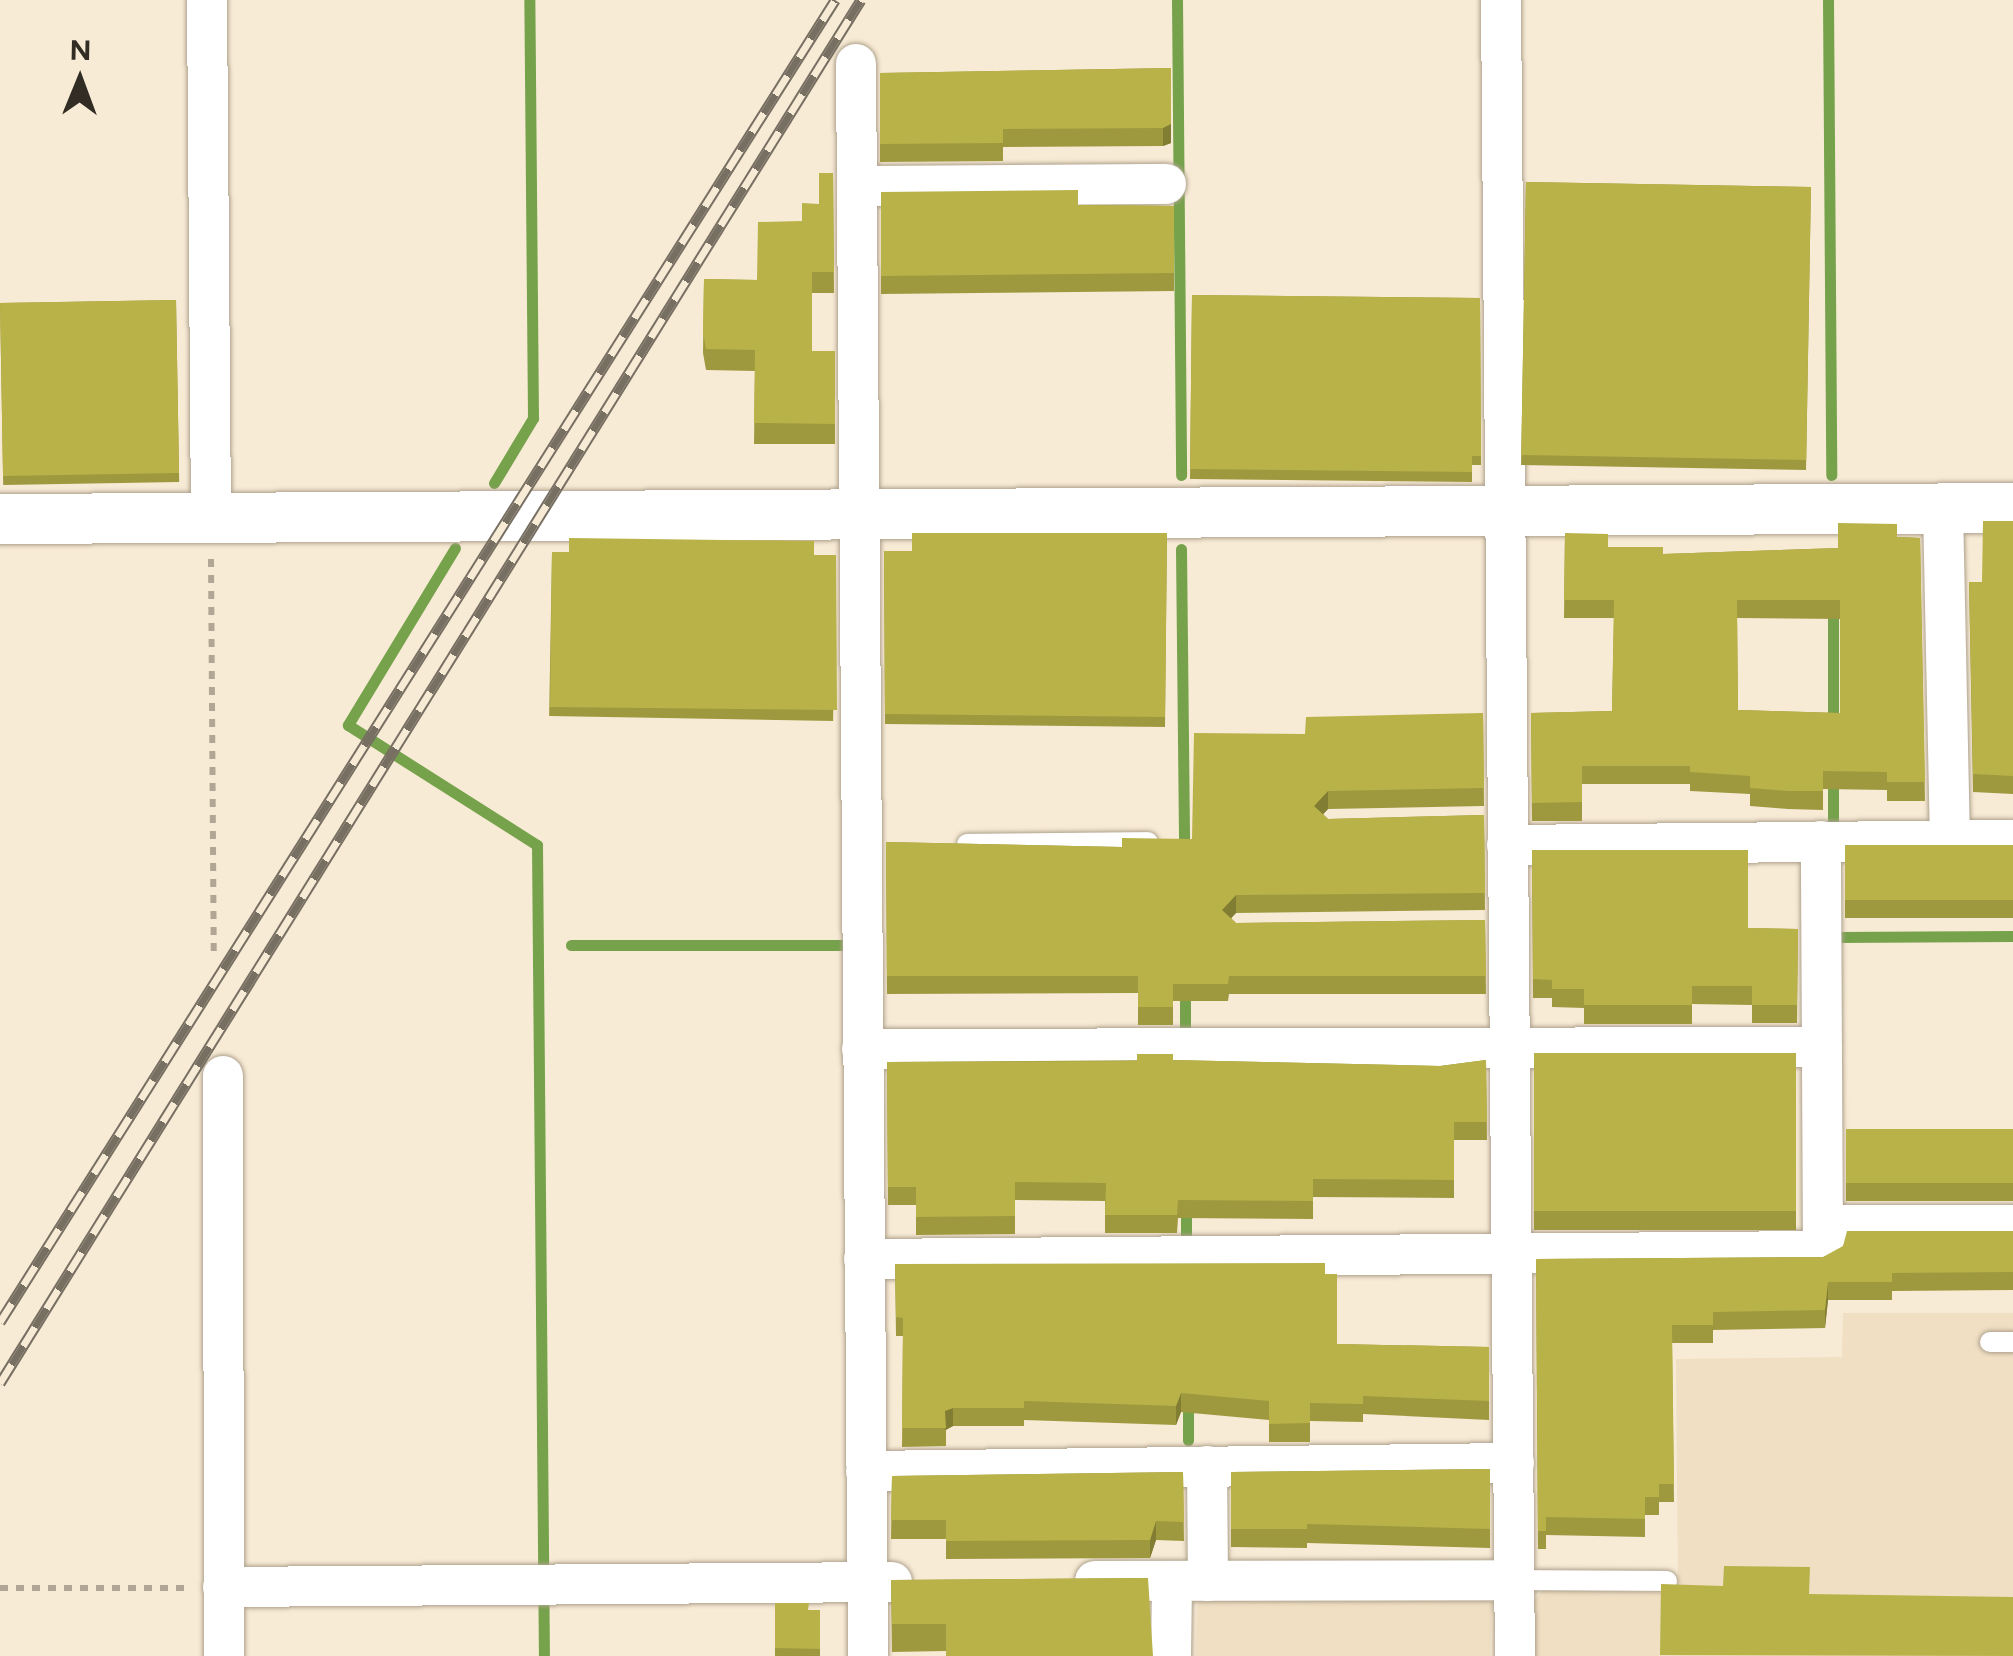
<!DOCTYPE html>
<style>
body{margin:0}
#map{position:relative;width:2013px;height:1656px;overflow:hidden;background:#f8ebd5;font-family:Figtree,sans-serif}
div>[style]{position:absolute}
.built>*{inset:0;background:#f0dfc2;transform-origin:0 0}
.stream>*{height:11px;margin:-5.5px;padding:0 5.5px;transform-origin:5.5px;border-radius:5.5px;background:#75a24b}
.path>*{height:6px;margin-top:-3px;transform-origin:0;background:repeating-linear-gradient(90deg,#b1a696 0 8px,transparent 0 16px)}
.roads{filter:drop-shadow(0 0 2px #aea18d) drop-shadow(0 0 2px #aea18d)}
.service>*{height:20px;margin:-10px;padding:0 10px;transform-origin:10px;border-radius:10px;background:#fff}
.minor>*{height:40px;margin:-20px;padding:0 20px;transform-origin:20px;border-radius:20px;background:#fff}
.tertiary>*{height:50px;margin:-25px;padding:0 25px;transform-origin:25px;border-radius:25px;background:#fff}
.rail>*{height:11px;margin-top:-5.5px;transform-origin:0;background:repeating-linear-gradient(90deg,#f8ebd5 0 22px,#776f62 0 44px);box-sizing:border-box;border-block:2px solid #776f62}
.wall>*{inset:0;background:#9e993f;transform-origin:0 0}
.shaded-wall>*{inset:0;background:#817d33}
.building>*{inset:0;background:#b8b249;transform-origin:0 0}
span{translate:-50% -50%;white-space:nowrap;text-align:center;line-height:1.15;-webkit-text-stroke:8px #f8ebd5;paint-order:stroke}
.north{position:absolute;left:30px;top:30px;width:100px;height:100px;-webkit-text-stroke:8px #f8ebd5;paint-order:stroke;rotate:1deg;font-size:28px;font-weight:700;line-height:40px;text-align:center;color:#312c24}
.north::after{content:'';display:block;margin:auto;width:35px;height:45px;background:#312c24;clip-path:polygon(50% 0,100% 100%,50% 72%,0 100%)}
</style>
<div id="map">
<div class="built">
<div style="clip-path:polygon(1843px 1313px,2013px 1313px,2013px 1656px,1526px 1656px,1526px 1611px,1543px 1590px,1678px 1593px,1676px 1359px,1842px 1357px)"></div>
<div style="left:1198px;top:1590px;width:294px;height:66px;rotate:2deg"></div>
</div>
<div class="stream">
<div style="left:1177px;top:0;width:475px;rotate:89.5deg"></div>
<div style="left:1828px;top:0;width:475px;rotate:89.6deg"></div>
<div style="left:494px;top:483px;width:76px;rotate:-59deg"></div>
<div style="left:533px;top:418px;width:418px;rotate:-90.5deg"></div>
<div style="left:455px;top:548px;width:207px;rotate:121.2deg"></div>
<div style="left:348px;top:725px;width:224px;rotate:32.4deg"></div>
<div style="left:537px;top:845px;width:811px;rotate:89.51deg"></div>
<div style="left:1181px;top:549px;width:301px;rotate:89.4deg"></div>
<div style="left:1833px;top:725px;width:122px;rotate:-90deg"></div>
<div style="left:1833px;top:821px;width:43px;rotate:-90deg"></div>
<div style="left:571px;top:945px;width:271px"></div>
<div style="left:1835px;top:945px;width:8px;rotate:-90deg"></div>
<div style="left:1835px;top:937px;width:178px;rotate:-0.3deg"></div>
<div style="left:1185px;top:989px;width:40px;rotate:90deg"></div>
<div style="left:1186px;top:1207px;width:28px;rotate:90deg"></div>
<div style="left:1188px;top:1401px;width:39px;rotate:90deg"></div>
</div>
<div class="path">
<div style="left:211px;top:559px;width:398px;rotate:89.6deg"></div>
<div style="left:0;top:1588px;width:189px"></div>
</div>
<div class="roads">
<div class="service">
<div style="left:967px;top:844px;width:181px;rotate:-0.6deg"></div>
<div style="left:1990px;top:1342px;width:23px"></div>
<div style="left:1516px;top:1580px;width:151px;rotate:0.4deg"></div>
</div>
<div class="minor">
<div style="left:207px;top:0;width:518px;rotate:89.56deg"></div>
<div style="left:1501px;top:0;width:1656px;rotate:89.52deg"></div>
<div style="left:856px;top:64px;width:1592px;rotate:89.57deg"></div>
<div style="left:857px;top:186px;width:309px;rotate:-0.4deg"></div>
<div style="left:1943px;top:508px;width:332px;rotate:88.8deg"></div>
<div style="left:1507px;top:845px;width:506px;rotate:-0.57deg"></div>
<div style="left:862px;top:1049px;width:960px;rotate:-0.12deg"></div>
<div style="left:223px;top:1076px;width:580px;rotate:89.9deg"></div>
<div style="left:1823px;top:1225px;width:190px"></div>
<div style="left:864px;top:1259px;width:959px;rotate:-0.48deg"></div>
<div style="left:1823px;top:1251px;width:410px;rotate:-90.3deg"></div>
<div style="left:1207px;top:1466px;width:115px;rotate:89.5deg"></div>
<div style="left:866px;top:1471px;width:648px;rotate:-0.71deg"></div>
<div style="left:1095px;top:1581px;width:421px;rotate:-0.1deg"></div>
<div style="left:223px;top:1587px;width:669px;rotate:-0.43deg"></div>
<div style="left:1171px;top:1656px;width:75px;rotate:-89.2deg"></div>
</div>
<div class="tertiary">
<div style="left:0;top:519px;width:2013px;rotate:-0.31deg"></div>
</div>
</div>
<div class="rail">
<div style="left:0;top:1322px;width:1564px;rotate:-57.72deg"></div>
<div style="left:0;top:1383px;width:1629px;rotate:-58.1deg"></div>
</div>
<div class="wall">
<div style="clip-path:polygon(1171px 68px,1171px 143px,1163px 146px,1003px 147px,1003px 161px,880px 162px,880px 73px)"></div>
<div style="clip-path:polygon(833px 173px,834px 293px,812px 293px,812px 351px,835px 351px,835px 444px,754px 444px,755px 371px,706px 370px,703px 353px,704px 279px,757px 280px,819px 204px)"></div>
<div style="left:1526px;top:182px;width:285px;height:283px;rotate:1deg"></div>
<div style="clip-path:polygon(881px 192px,1078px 205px,1174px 206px,1174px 291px,881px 294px)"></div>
<div style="clip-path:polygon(1192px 295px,1480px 298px,1481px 465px,1472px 465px,1472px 482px,1190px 479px)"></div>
<div style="left:176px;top:300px;width:182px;height:176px;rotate:89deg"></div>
<div style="clip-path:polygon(2013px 521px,2013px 794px,1973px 792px,1969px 582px,1982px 582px)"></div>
<div style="clip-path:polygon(1167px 533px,1165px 727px,885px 724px,884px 551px,912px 551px)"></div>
<div style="clip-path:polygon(evenodd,1565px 533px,1608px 547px,1663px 554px,1838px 548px,1897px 537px,1920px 538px,1925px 801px,1887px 801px,1887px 790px,1823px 789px,1823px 810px,1788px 809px,1750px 806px,1750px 794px,1690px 791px,1690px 784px,1582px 784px,1582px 821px,1532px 821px,1531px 713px,1612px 711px,1614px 618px,1564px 618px,1565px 533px,1737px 618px,1840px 619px,1840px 713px,1738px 710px,1737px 618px)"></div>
<div style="left:552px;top:552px;width:284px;height:164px;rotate:1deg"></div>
<div style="clip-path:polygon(1483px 713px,1484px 806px,1328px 809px,1323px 814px,1328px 819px,1484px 815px,1485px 910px,1236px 913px,1231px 918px,1236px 923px,1485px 920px,1486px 994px,1229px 994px,1228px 1001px,1173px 1001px,1173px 1025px,1138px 1025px,1138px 993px,887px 994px,886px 842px,1122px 847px,1192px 839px,1305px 734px)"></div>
<div style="left:2013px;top:845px;width:73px;height:168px;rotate:90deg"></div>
<div style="clip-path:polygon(1532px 850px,1748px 928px,1798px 929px,1797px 1023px,1752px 1023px,1752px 1005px,1692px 1004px,1692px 1024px,1584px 1024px,1584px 1008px,1552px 1007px,1552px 998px,1533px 998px)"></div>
<div style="left:1534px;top:1053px;width:262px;height:177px"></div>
<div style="clip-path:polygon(1173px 1060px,1440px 1066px,1486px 1060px,1487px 1140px,1454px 1140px,1454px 1198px,1313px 1197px,1313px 1219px,1178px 1218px,1177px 1233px,1105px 1233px,1105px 1201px,1015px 1200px,1015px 1234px,916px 1235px,916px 1205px,888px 1205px,887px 1062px)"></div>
<div style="left:1846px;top:1129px;width:167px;height:72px"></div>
<div style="clip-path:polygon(2013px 1231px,2013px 1290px,1892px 1291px,1892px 1300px,1828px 1300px,1825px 1328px,1713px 1330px,1713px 1343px,1672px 1343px,1674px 1502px,1659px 1502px,1659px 1515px,1645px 1515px,1645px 1537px,1546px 1535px,1546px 1549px,1538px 1549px,1536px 1259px,1823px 1257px)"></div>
<div style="clip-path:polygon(895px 1264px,1325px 1274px,1337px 1344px,1489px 1347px,1489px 1420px,1363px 1414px,1363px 1422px,1310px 1421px,1310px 1442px,1269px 1442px,1269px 1420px,1181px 1412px,1176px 1425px,1024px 1420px,1024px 1426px,953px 1426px,946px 1430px,946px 1446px,902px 1447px,903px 1336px,896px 1336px)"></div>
<div style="clip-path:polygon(1490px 1469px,1490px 1548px,1307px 1543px,1307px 1548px,1231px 1547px,1231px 1472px)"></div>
<div style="clip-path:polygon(1183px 1472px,1184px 1541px,1156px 1540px,1150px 1558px,946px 1559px,946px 1539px,891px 1539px,892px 1476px)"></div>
<div style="clip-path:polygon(1148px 1578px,946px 1651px,892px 1652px,891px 1580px)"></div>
<div style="clip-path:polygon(775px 1603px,808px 1610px,820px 1610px,820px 1656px,775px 1656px)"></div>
</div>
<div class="shaded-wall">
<div style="clip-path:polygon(1171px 68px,1171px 143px,1163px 146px,1163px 128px)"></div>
<div style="clip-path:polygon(1328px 791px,1328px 809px,1314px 824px,1314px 806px)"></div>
<div style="clip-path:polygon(1236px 895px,1236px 913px,1222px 928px,1222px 910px)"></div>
<div style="clip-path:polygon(1828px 1282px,1828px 1300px,1825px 1328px,1825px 1310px)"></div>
<div style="clip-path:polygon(1181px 1393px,1181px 1412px,1176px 1425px,1176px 1406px)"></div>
<div style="clip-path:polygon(953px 1408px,953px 1426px,945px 1430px,945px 1411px)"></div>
<div style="clip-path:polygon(1156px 1521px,1156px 1540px,1150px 1558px,1150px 1540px)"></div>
</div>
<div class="building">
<div style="clip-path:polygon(1171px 68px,1171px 124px,1163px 128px,1003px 129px,1003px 143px,880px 144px,880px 73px)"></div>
<div style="clip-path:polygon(819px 173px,833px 173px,834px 272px,812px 272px,812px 351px,835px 351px,835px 424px,754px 423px,755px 350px,706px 349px,703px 332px,704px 279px,757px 280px,758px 222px,802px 221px,802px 203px,819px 204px)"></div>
<div style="left:1526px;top:182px;width:285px;height:273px;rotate:1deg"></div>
<div style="clip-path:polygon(1078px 190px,1078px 205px,1174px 206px,1174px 273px,881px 276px,881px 192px)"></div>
<div style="clip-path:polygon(1192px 295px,1480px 298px,1481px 456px,1472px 456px,1472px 472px,1190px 469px)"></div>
<div style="left:176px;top:300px;width:173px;height:176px;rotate:89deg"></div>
<div style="clip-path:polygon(1983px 521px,2013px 521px,2013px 776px,1973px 774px,1969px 582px,1982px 582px)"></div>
<div style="clip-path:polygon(evenodd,1838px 523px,1897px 524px,1897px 537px,1920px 538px,1925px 782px,1887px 782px,1887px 772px,1823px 771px,1823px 791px,1788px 791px,1750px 788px,1750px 776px,1690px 772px,1690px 766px,1582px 766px,1582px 802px,1532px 803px,1531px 713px,1612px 711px,1614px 600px,1564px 600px,1565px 533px,1608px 534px,1608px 547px,1663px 547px,1663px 554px,1838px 548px,1838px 523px,1737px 600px,1840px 600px,1840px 713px,1738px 710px,1737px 600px)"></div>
<div style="clip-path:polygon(912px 533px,1167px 533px,1165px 717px,885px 714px,884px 551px,912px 551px)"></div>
<div style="clip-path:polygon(569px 538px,814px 541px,814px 555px,836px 555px,837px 710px,550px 707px,552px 552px,569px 552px)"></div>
<div style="clip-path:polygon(1483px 713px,1484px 788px,1328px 791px,1314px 806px,1328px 819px,1484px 815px,1485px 893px,1236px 895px,1222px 910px,1236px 923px,1485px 920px,1486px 976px,1229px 976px,1228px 984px,1173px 984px,1173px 1007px,1138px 1007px,1138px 976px,887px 976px,886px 842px,1122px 847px,1122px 838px,1192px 839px,1194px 733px,1305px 734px,1306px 717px)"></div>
<div style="left:2013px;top:845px;width:55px;height:168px;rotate:90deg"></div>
<div style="clip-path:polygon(1532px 850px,1748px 850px,1748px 928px,1798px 929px,1797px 1005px,1752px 1005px,1752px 986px,1692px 986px,1692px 1005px,1584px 1005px,1584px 989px,1552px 989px,1552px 980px,1533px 979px)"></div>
<div style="left:1534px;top:1053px;width:262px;height:158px"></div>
<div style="clip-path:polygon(1137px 1054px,1173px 1054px,1173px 1060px,1440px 1066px,1486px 1060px,1487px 1122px,1454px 1122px,1454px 1180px,1313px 1179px,1313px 1201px,1178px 1200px,1177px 1215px,1105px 1215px,1106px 1183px,1015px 1182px,1015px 1216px,916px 1217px,916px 1187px,888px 1187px,887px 1062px,1137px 1061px)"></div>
<div style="left:1846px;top:1129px;width:167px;height:54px"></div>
<div style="clip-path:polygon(1847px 1231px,2013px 1231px,2013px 1272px,1892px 1273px,1892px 1282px,1828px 1282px,1825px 1310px,1713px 1312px,1713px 1325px,1672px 1325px,1674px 1484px,1659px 1484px,1659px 1497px,1645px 1497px,1645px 1519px,1546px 1517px,1546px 1531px,1538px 1531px,1536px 1259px,1823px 1257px,1843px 1246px)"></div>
<div style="clip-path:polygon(1325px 1263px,1325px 1274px,1337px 1274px,1337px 1344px,1489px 1347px,1489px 1401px,1363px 1396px,1363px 1404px,1310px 1403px,1310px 1423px,1269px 1424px,1269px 1401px,1181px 1393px,1176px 1406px,1024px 1401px,1024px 1408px,953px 1408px,945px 1411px,946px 1428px,902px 1428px,903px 1318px,896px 1317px,895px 1264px)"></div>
<div style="clip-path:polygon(1490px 1469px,1490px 1529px,1307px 1524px,1307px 1529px,1231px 1529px,1231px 1472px)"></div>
<div style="clip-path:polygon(1183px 1472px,1184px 1522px,1156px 1521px,1150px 1540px,946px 1541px,946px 1520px,891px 1520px,892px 1476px)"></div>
<div style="clip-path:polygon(1724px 1566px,1810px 1567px,1809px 1594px,2013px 1597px,2013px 1656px,1660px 1655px,1661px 1584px,1723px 1586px)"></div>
<div style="clip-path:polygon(1148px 1578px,1153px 1656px,946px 1656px,946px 1624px,892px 1624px,891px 1580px)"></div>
<div style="clip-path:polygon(775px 1603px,809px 1603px,808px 1610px,820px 1610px,820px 1649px,775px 1648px)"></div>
</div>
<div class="north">N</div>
</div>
